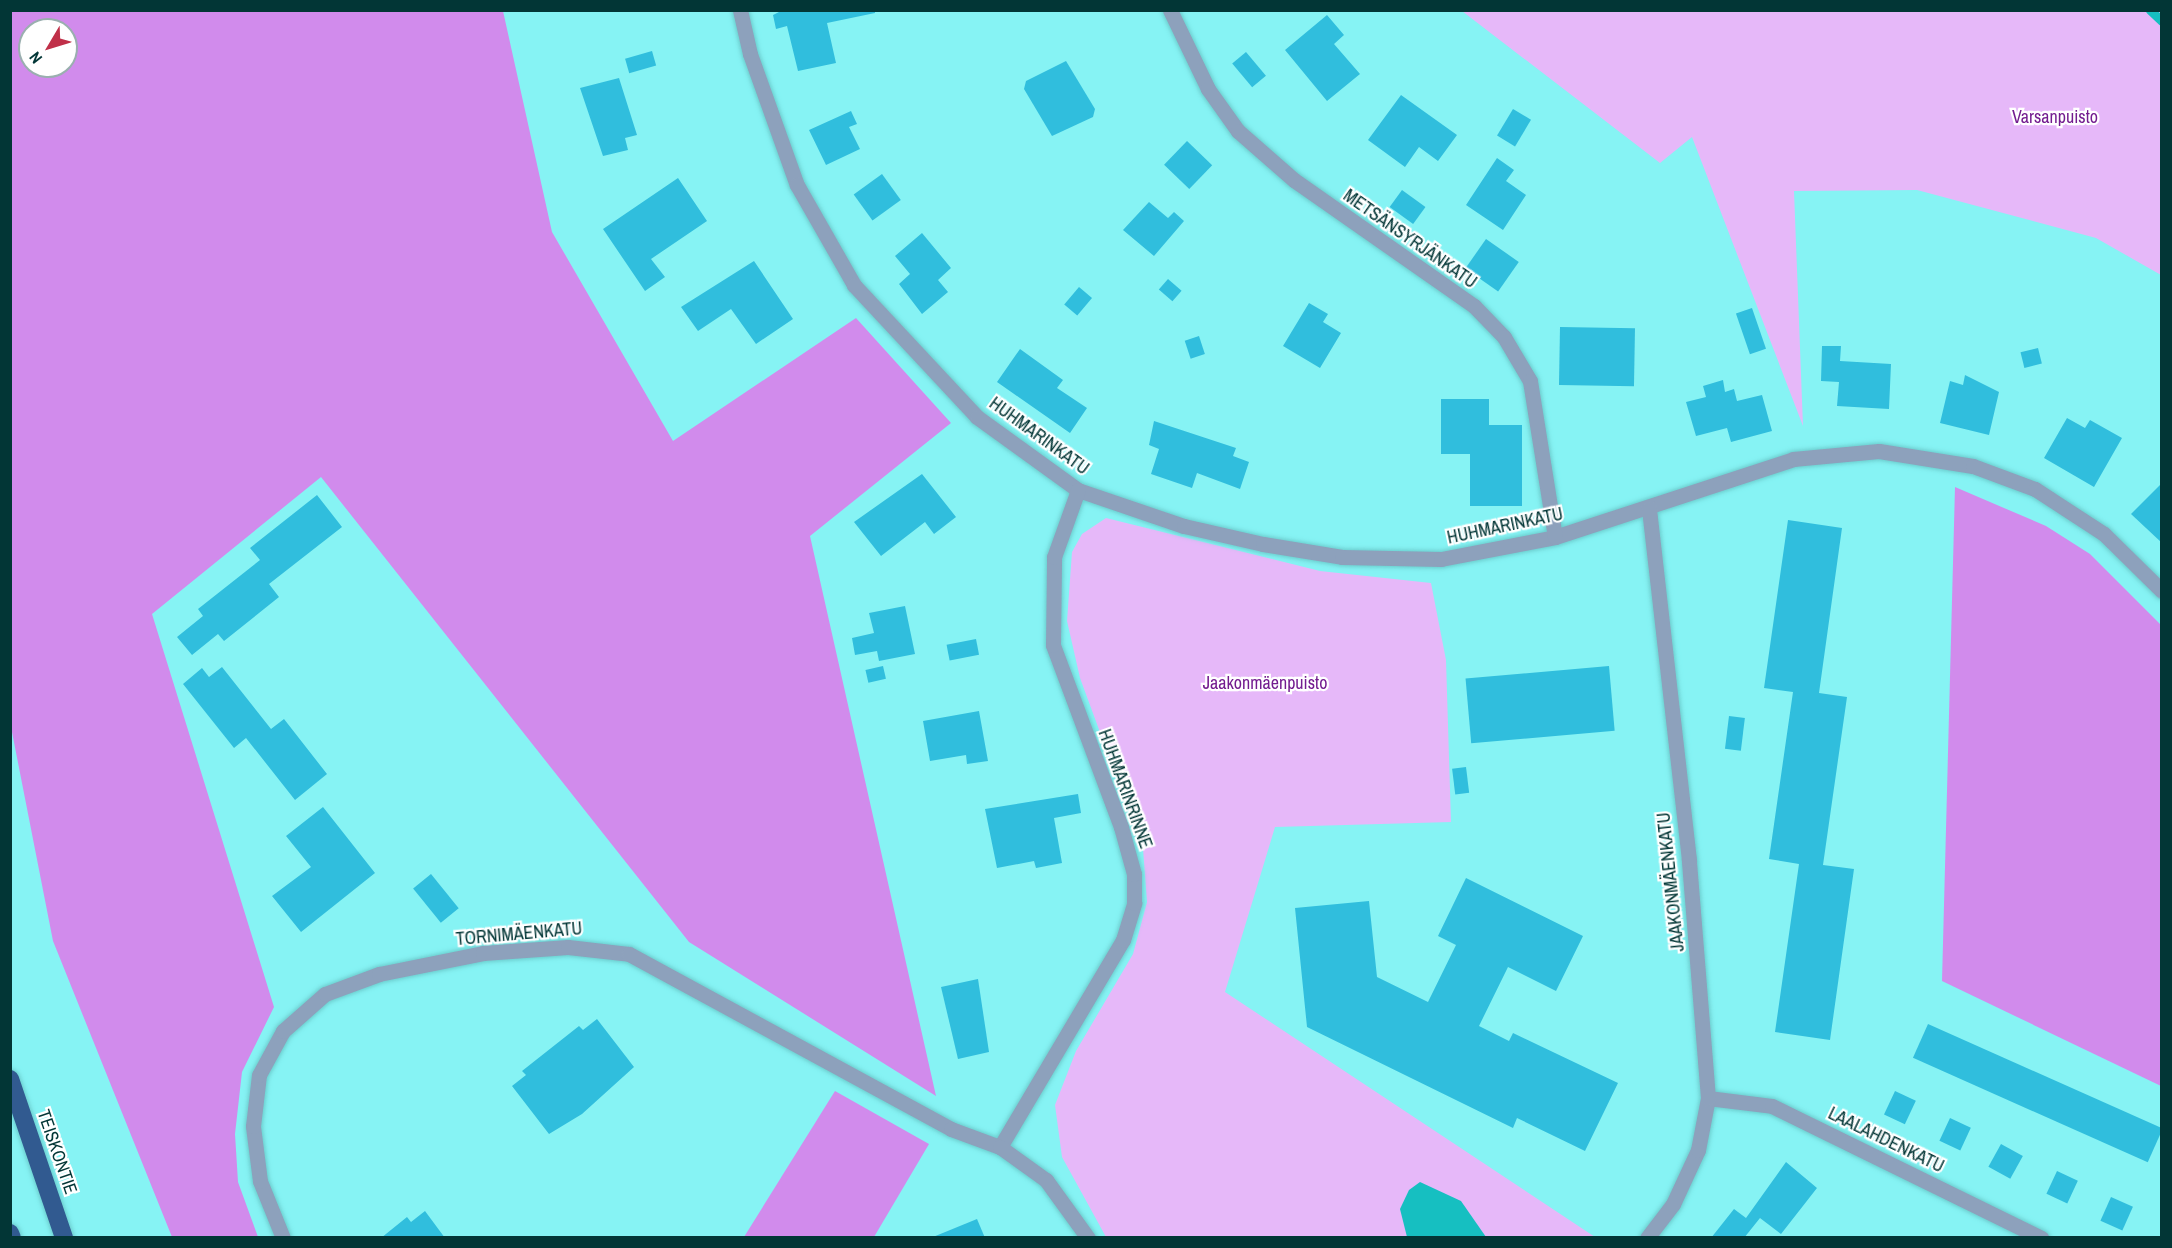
<!DOCTYPE html>
<meta charset="utf-8">
<style>
body{margin:0}
#map{position:relative;width:2172px;height:1248px;overflow:hidden;background:#86f3f4;font-family:"Archivo Narrow",sans-serif}
div>[style]{position:absolute}
.green>*{inset:0;background:#e6b8f9}
.forest>*{inset:0;background:#d18bec}
.water>*{inset:0;background:#16bfc1}
.stream>*{height:9px;margin:-4.5px;padding:0 4.5px;transform-origin:4.5px;border-radius:4.5px;background:#16bfc1}
.building>*{inset:0;background:#30bedd;transform-origin:0 0}
.roads{filter:drop-shadow(0 0 2px #6ccdce) drop-shadow(0 0 2px #6ccdce)}
.street>*{height:15px;margin:-7.5px;padding:0 7.5px;transform-origin:7.5px;border-radius:7.5px;background:#8da1bc}
.highway>*{height:18px;margin:-9px;padding:0 9px;transform-origin:9px;border-radius:9px;background:#315a90}
span{translate:-50% -50%;white-space:nowrap;text-align:center;line-height:1.15;-webkit-text-stroke:4.5px #fff;paint-order:stroke}
.park-label{font-size:18px;color:#731c8f}
.street-label{font-size:18px;color:#023636}
.frame{position:absolute;inset:0;border:12px solid #023636;pointer-events:none}
.north{position:absolute;left:18px;top:18px;width:60px;height:60px;box-sizing:border-box;background:#fff;border:2px solid #9aafaf;border-radius:50%;rotate:232deg;font-size:16px;font-weight:700;line-height:24px;text-align:center;color:#023636}
.north::after{content:'';display:block;margin:auto;width:21px;height:27px;background:#c03049;clip-path:polygon(50% 0,100% 100%,50% 72%,0 100%)}
</style>
<div id="map">
<div class="green">
<div style="clip-path:polygon(1462px 11px,2161px 11px,2161px 275px,2096px 238px,1917px 190px,1794px 191px,1803px 426px,1692px 137px,1660px 163px)"></div>
<div style="clip-path:polygon(1106px 518px,1320px 571px,1431px 583px,1446px 660px,1451px 822px,1275px 827px,1225px 992px,1595px 1237px,1106px 1237px,1062px 1157px,1055px 1105px,1076px 1051px,1133px 954px,1147px 902px,1143px 849px,1080px 678px,1067px 621px,1072px 552px,1082px 534px)"></div>
</div>
<div class="forest">
<div style="clip-path:polygon(evenodd,10px 11px,503px 11px,552px 232px,673px 441px,856px 318px,951px 423px,810px 536px,936px 1096px,689px 942px,321px 477px,152px 614px,274px 1007px,242px 1072px,235px 1134px,238px 1182px,258px 1237px,172px 1237px,53px 941px,11px 727px,10px 11px,30px 30px,66px 30px,66px 66px,30px 66px,30px 30px)"></div>
<div style="clip-path:polygon(1955px 487px,2046px 526px,2090px 554px,2161px 625px,2161px 1086px,1942px 981px)"></div>
<div style="clip-path:polygon(835px 1091px,929px 1144px,874px 1237px,744px 1237px)"></div>
</div>
<div class="water">
<div style="clip-path:polygon(1420px 1182px,1461px 1201px,1486px 1237px,1407px 1237px,1400px 1209px,1409px 1190px)"></div>
</div>
<div class="stream">
<div style="left:2150px;top:10px;width:16px;rotate:43deg"></div>
</div>
<div class="building">
<div style="clip-path:polygon(783px 10px,875px 10px,875px 13px,827px 23px,836px 63px,798px 71px,787px 26px,776px 29px,773px 15px)"></div>
<div style="clip-path:polygon(1327px 15px,1344px 35px,1334px 44px,1360px 74px,1327px 101px,1285px 50px)"></div>
<div style="left:652px;top:51px;width:15px;height:28px;rotate:74deg"></div>
<div style="left:1246px;top:52px;width:31px;height:18px;rotate:50deg"></div>
<div style="clip-path:polygon(1066px 61px,1095px 109px,1093px 117px,1052px 136px,1024px 89px,1026px 81px)"></div>
<div style="clip-path:polygon(619px 78px,637px 135px,625px 138px,628px 150px,603px 156px,580px 88px)"></div>
<div style="clip-path:polygon(1401px 95px,1457px 135px,1438px 161px,1419px 147px,1405px 167px,1368px 140px)"></div>
<div style="left:1513px;top:109px;width:21px;height:31px;rotate:31deg"></div>
<div style="clip-path:polygon(851px 111px,857px 124px,849px 127px,860px 149px,826px 165px,809px 130px)"></div>
<div style="left:1187px;top:141px;width:35px;height:33px;rotate:44deg"></div>
<div style="clip-path:polygon(1497px 158px,1514px 170px,1506px 181px,1526px 195px,1503px 230px,1466px 205px)"></div>
<div style="left:882px;top:174px;width:32px;height:35px;rotate:54deg"></div>
<div style="clip-path:polygon(678px 178px,707px 221px,651px 259px,665px 277px,645px 291px,603px 229px)"></div>
<div style="left:1402px;top:190px;width:29px;height:21px;rotate:36deg"></div>
<div style="clip-path:polygon(1149px 202px,1168px 218px,1174px 212px,1184px 221px,1154px 256px,1123px 230px)"></div>
<div style="clip-path:polygon(922px 233px,951px 268px,938px 280px,948px 292px,922px 314px,899px 284px,910px 274px,895px 256px)"></div>
<div style="left:1486px;top:239px;width:40px;height:36px;rotate:35deg"></div>
<div style="clip-path:polygon(754px 261px,793px 319px,756px 344px,731px 309px,698px 331px,681px 307px)"></div>
<div style="left:1168px;top:279px;width:18px;height:14px;rotate:41deg"></div>
<div style="left:1079px;top:287px;width:17px;height:23px;rotate:40deg"></div>
<div style="clip-path:polygon(1309px 303px,1328px 314px,1323px 322px,1341px 333px,1320px 368px,1283px 346px)"></div>
<div style="left:1752px;top:308px;width:43px;height:17px;rotate:71deg"></div>
<div style="left:1560px;top:327px;width:75px;height:58px;rotate:1deg"></div>
<div style="left:1199px;top:336px;width:19px;height:15px;rotate:72deg"></div>
<div style="clip-path:polygon(1822px 346px,1841px 346px,1840px 361px,1891px 364px,1889px 409px,1837px 406px,1839px 382px,1821px 381px)"></div>
<div style="left:2038px;top:348px;width:16px;height:18px;rotate:76deg"></div>
<div style="clip-path:polygon(1020px 349px,1063px 380px,1057px 388px,1087px 408px,1070px 433px,997px 382px)"></div>
<div style="clip-path:polygon(1965px 375px,1999px 392px,1989px 435px,1940px 423px,1950px 381px,1963px 385px)"></div>
<div style="clip-path:polygon(1723px 380px,1725px 392px,1734px 389px,1737px 401px,1762px 395px,1772px 431px,1731px 442px,1727px 428px,1696px 436px,1686px 402px,1706px 397px,1703px 386px)"></div>
<div style="clip-path:polygon(1441px 399px,1489px 399px,1489px 425px,1522px 425px,1522px 506px,1470px 506px,1470px 454px,1441px 454px)"></div>
<div style="clip-path:polygon(2067px 418px,2085px 428px,2090px 420px,2122px 438px,2094px 487px,2044px 458px)"></div>
<div style="clip-path:polygon(1154px 421px,1236px 448px,1233px 456px,1249px 462px,1240px 489px,1197px 473px,1192px 488px,1151px 474px,1159px 449px,1149px 445px)"></div>
<div style="clip-path:polygon(922px 474px,956px 517px,934px 534px,925px 522px,881px 556px,854px 522px)"></div>
<div style="clip-path:polygon(2162px 483px,2162px 543px,2131px 514px)"></div>
<div style="clip-path:polygon(317px 495px,342px 527px,269px 584px,279px 597px,224px 641px,218px 634px,192px 655px,177px 637px,203px 616px,198px 609px,260px 560px,250px 548px)"></div>
<div style="clip-path:polygon(1788px 520px,1842px 528px,1819px 693px,1847px 697px,1823px 865px,1854px 869px,1830px 1040px,1775px 1032px,1799px 864px,1769px 859px,1793px 692px,1764px 688px)"></div>
<div style="clip-path:polygon(905px 606px,915px 654px,879px 661px,877px 651px,855px 655px,852px 638px,874px 633px,869px 613px)"></div>
<div style="left:976px;top:639px;width:16px;height:30px;rotate:79deg"></div>
<div style="left:883px;top:666px;width:13px;height:18px;rotate:77deg"></div>
<div style="left:1609px;top:666px;width:65px;height:144px;rotate:85deg"></div>
<div style="clip-path:polygon(222px 667px,271px 729px,284px 719px,327px 774px,295px 800px,246px 738px,234px 748px,183px 684px,202px 668px,209px 677px)"></div>
<div style="clip-path:polygon(979px 711px,988px 761px,967px 764px,966px 755px,930px 761px,923px 721px)"></div>
<div style="left:1729px;top:716px;width:16px;height:33px;rotate:7deg"></div>
<div style="left:1466px;top:767px;width:26px;height:14px;rotate:83deg"></div>
<div style="clip-path:polygon(1078px 794px,1081px 813px,1054px 818px,1062px 863px,1036px 868px,1034px 861px,997px 868px,985px 809px)"></div>
<div style="clip-path:polygon(323px 807px,375px 873px,301px 932px,272px 896px,311px 867px,286px 836px)"></div>
<div style="left:431px;top:874px;width:44px;height:23px;rotate:51deg"></div>
<div style="clip-path:polygon(1466px 878px,1583px 936px,1556px 991px,1508px 967px,1479px 1026px,1509px 1041px,1513px 1033px,1618px 1083px,1585px 1151px,1517px 1118px,1513px 1128px,1307px 1027px,1295px 908px,1369px 901px,1377px 977px,1428px 1002px,1456px 945px,1438px 936px)"></div>
<div style="clip-path:polygon(978px 979px,989px 1052px,958px 1059px,941px 987px)"></div>
<div style="clip-path:polygon(597px 1019px,634px 1067px,582px 1114px,549px 1134px,512px 1086px,526px 1075px,522px 1071px,579px 1026px,583px 1030px)"></div>
<div style="left:1928px;top:1024px;width:257px;height:37px;rotate:24deg"></div>
<div style="left:1895px;top:1091px;width:23px;height:26px;rotate:25deg"></div>
<div style="left:1950px;top:1118px;width:23px;height:25px;rotate:25deg"></div>
<div style="left:2001px;top:1144px;width:25px;height:26px;rotate:29deg"></div>
<div style="clip-path:polygon(1786px 1162px,1817px 1188px,1781px 1234px,1760px 1218px,1744px 1238px,1711px 1238px,1734px 1209px,1746px 1218px)"></div>
<div style="left:2057px;top:1171px;width:23px;height:25px;rotate:25deg"></div>
<div style="left:2111px;top:1197px;width:24px;height:26px;rotate:24deg"></div>
<div style="clip-path:polygon(425px 1211px,445px 1238px,381px 1238px,407px 1217px,411px 1222px)"></div>
<div style="clip-path:polygon(977px 1219px,985px 1238px,933px 1238px,933px 1237px)"></div>
</div>
<div class="roads">
<div class="street">
<div style="left:740px;top:10px;width:45px;rotate:77.2deg"></div>
<div style="left:750px;top:54px;width:139px;rotate:70.3deg"></div>
<div style="left:797px;top:185px;width:115px;rotate:60.3deg"></div>
<div style="left:854px;top:285px;width:180px;rotate:47deg"></div>
<div style="left:977px;top:417px;width:125px;rotate:35.9deg"></div>
<div style="left:1078px;top:490px;width:112px;rotate:18.8deg"></div>
<div style="left:1184px;top:526px;width:81px;rotate:12.8deg"></div>
<div style="left:1263px;top:544px;width:80px;rotate:9.3deg"></div>
<div style="left:1342px;top:557px;width:99px;rotate:1.2deg"></div>
<div style="left:1441px;top:559px;width:116px;rotate:-10.9deg"></div>
<div style="left:1555px;top:537px;width:250px;rotate:-18.1deg"></div>
<div style="left:1793px;top:459px;width:86px;rotate:-5.3deg"></div>
<div style="left:1879px;top:451px;width:95px;rotate:9.1deg"></div>
<div style="left:1973px;top:466px;width:66px;rotate:20.4deg"></div>
<div style="left:2035px;top:489px;width:82px;rotate:33.1deg"></div>
<div style="left:2104px;top:534px;width:81px;rotate:44.5deg"></div>
<div style="left:1170px;top:10px;width:88px;rotate:64.3deg"></div>
<div style="left:1208px;top:89px;width:52px;rotate:54.5deg"></div>
<div style="left:1238px;top:131px;width:74px;rotate:41.2deg"></div>
<div style="left:1294px;top:180px;width:220px;rotate:35deg"></div>
<div style="left:1474px;top:306px;width:43px;rotate:45.9deg"></div>
<div style="left:1504px;top:337px;width:51px;rotate:59.4deg"></div>
<div style="left:1530px;top:381px;width:158px;rotate:80.9deg"></div>
<div style="left:1708px;top:1098px;width:64px;rotate:7.1deg"></div>
<div style="left:1772px;top:1106px;width:300px;rotate:26.1deg"></div>
<div style="left:1000px;top:1147px;width:241px;rotate:-59.3deg"></div>
<div style="left:1123px;top:940px;width:39px;rotate:-73deg"></div>
<div style="left:1134px;top:903px;width:29px;rotate:-90deg"></div>
<div style="left:1134px;top:874px;width:49px;rotate:-105.5deg"></div>
<div style="left:1121px;top:827px;width:194px;rotate:-110.5deg"></div>
<div style="left:1053px;top:645px;width:88px;rotate:-89.3deg"></div>
<div style="left:1054px;top:557px;width:71px;rotate:-70.3deg"></div>
<div style="left:283px;top:1238px;width:61px;rotate:-112deg"></div>
<div style="left:260px;top:1181px;width:55px;rotate:-97.3deg"></div>
<div style="left:253px;top:1126px;width:51px;rotate:-83.3deg"></div>
<div style="left:259px;top:1075px;width:50px;rotate:-61.4deg"></div>
<div style="left:283px;top:1031px;width:56px;rotate:-41.4deg"></div>
<div style="left:325px;top:994px;width:58px;rotate:-20.3deg"></div>
<div style="left:379px;top:974px;width:106px;rotate:-11.4deg"></div>
<div style="left:483px;top:953px;width:85px;rotate:-4deg"></div>
<div style="left:568px;top:947px;width:61px;rotate:6.5deg"></div>
<div style="left:629px;top:954px;width:366px;rotate:28.5deg"></div>
<div style="left:951px;top:1129px;width:52px;rotate:20.2deg"></div>
<div style="left:1000px;top:1147px;width:57px;rotate:35.7deg"></div>
<div style="left:1046px;top:1180px;width:72px;rotate:54.1deg"></div>
<div style="left:1647px;top:1238px;width:43px;rotate:-52.6deg"></div>
<div style="left:1673px;top:1204px;width:60px;rotate:-65.2deg"></div>
<div style="left:1698px;top:1150px;width:53px;rotate:-79.1deg"></div>
<div style="left:1708px;top:1098px;width:239px;rotate:-94.6deg"></div>
<div style="left:1689px;top:860px;width:354px;rotate:-96.5deg"></div>
</div>
<div class="highway">
<div style="left:10px;top:1079px;width:168px;rotate:71.2deg"></div>
<div style="left:10px;top:1233px;width:5px;rotate:68deg"></div>
</div>
</div>
<div class="park-label">
<span style="left:2055px;top:117px">Varsanpuisto</span>
<span style="left:1265px;top:683px">Jaakonmäenpuisto</span>
</div>
<div class="street-label">
<span style="left:1410px;top:239px;rotate:35deg">METSÄNSYRJÄNKATU</span>
<span style="left:1039px;top:436px;rotate:36deg">HUHMARINKATU</span>
<span style="left:1505px;top:526px;rotate:-12deg">HUHMARINKATU</span>
<span style="left:1125px;top:789px;rotate:70deg">HUHMARINRINNE</span>
<span style="left:1671px;top:882px;rotate:-96deg">JAAKONMÄENKATU</span>
<span style="left:519px;top:934px;rotate:-5deg">TORNIMÄENKATU</span>
<span style="left:1886px;top:1140px;rotate:26deg">LAALAHDENKATU</span>
<span style="left:57px;top:1152px;rotate:71deg">TEISKONTIE</span>
</div>
<div class="frame"></div>
<div class="north">N</div>
</div>
